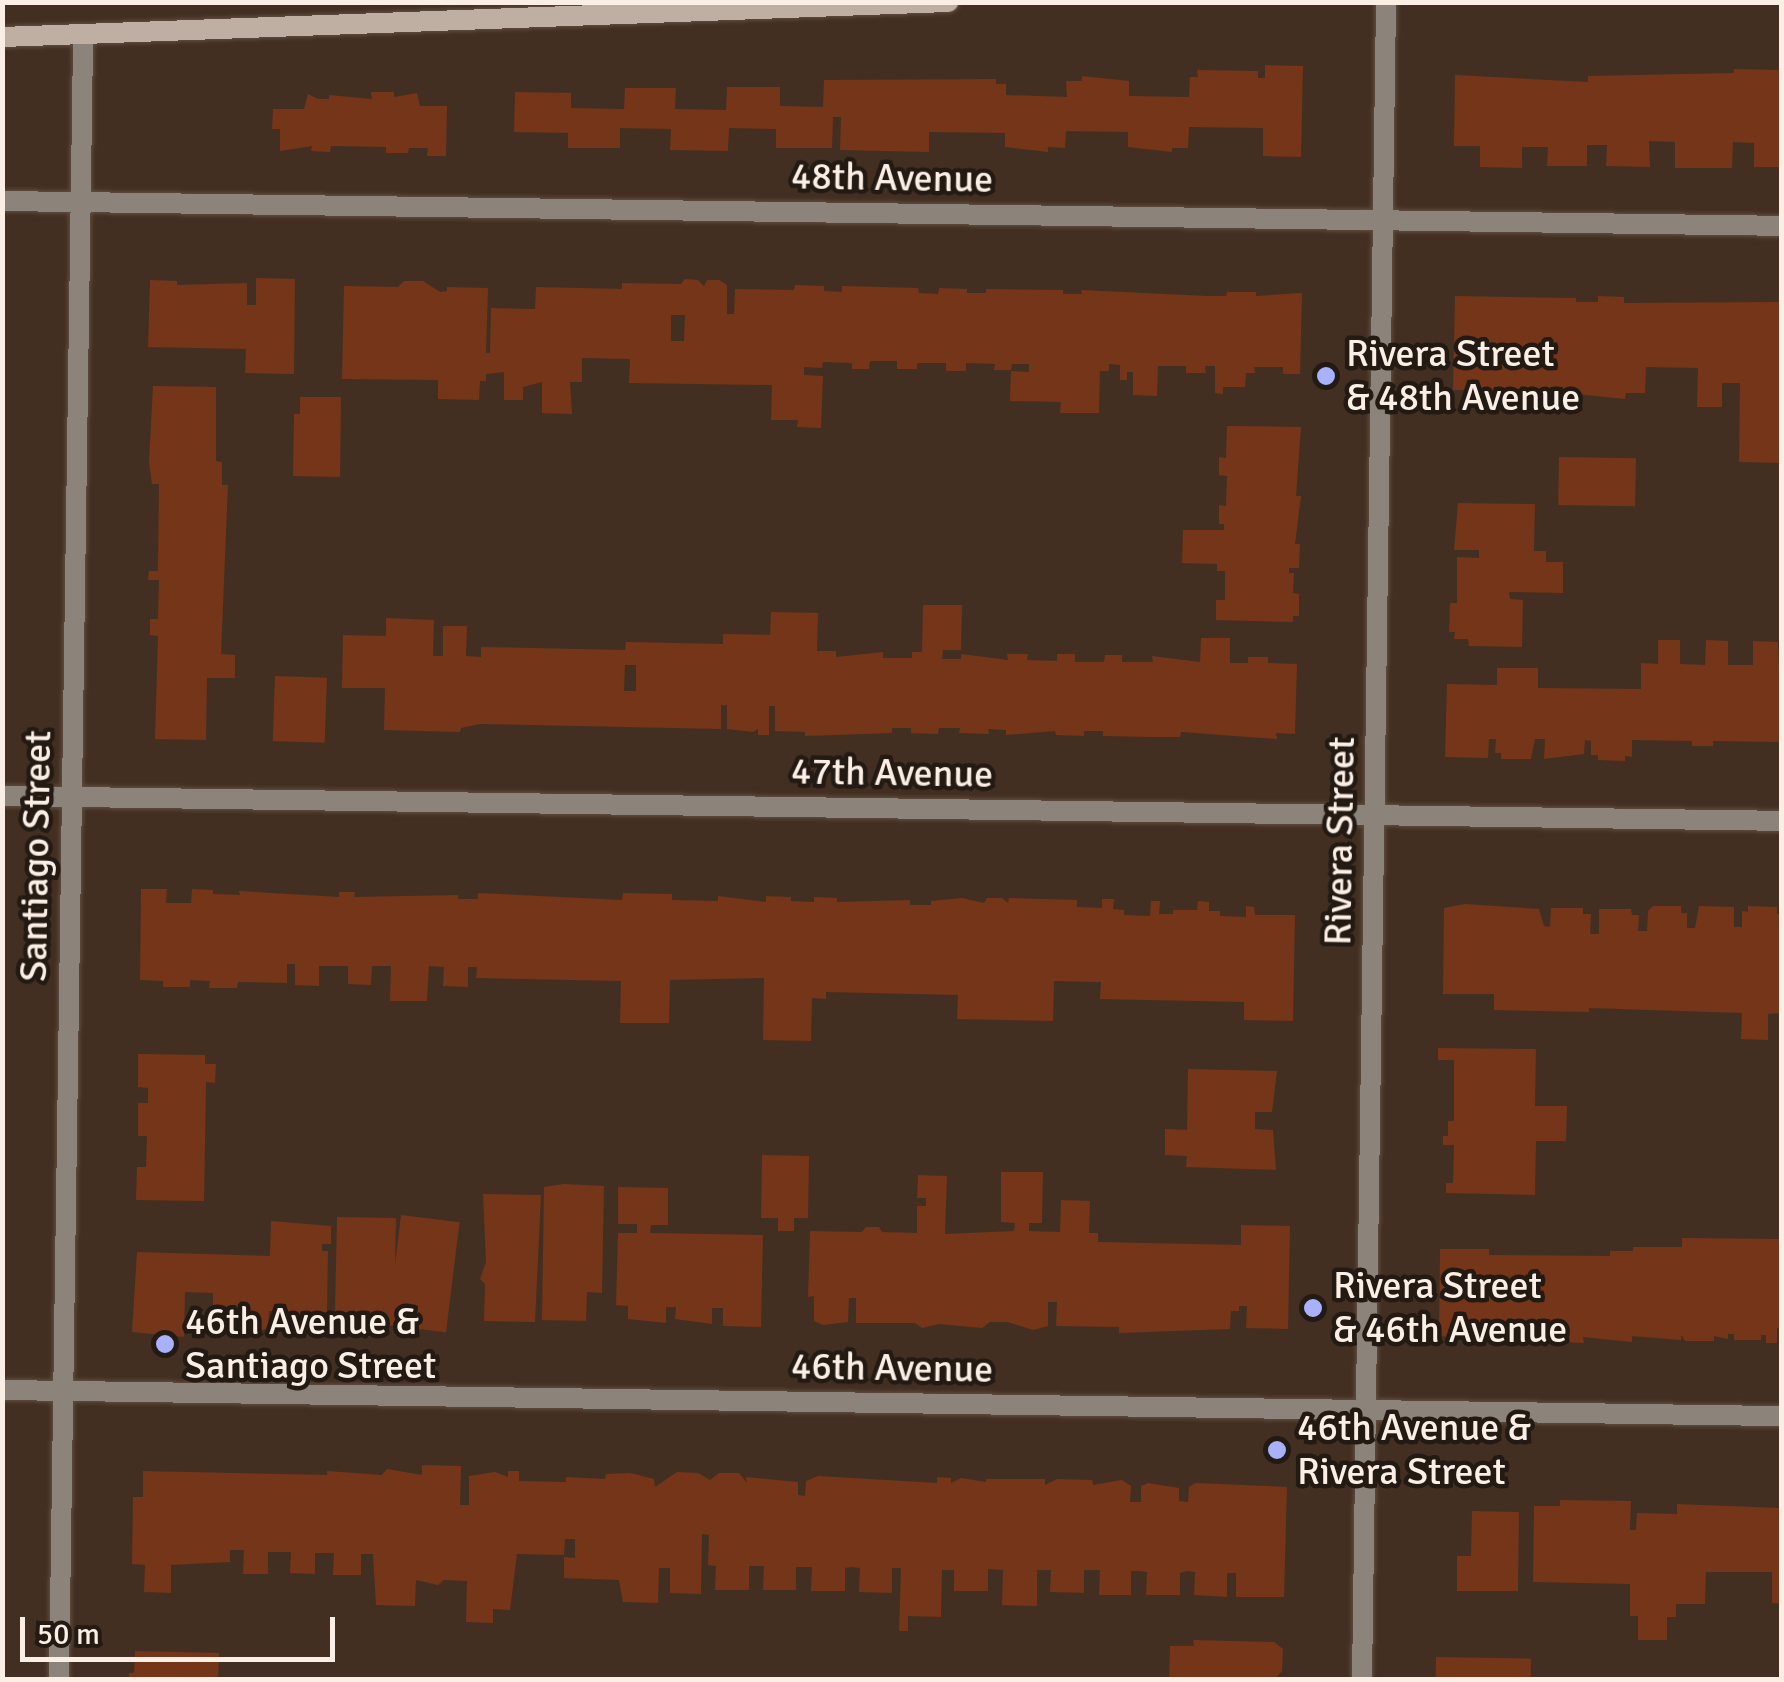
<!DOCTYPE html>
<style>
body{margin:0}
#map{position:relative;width:1784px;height:1682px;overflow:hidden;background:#432f22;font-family:Signika,sans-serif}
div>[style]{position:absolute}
.building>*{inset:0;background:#753518;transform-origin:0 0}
.roads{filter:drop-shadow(0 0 2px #604e41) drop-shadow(0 0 2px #604e41)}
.street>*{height:20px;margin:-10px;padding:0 10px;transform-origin:10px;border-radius:10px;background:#8c837b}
.secondary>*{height:20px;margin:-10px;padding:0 10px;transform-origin:10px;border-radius:10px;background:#beafa2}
.dots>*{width:28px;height:28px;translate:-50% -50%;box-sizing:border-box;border:5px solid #231a14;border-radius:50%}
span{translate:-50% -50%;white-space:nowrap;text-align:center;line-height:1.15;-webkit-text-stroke:9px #231a14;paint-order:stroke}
.street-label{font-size:38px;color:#fbeee5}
.poi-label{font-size:38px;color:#fbeee5}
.left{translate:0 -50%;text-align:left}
.frame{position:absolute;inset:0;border:5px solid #fbeee5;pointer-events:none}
.scale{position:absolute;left:20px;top:1617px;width:315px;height:45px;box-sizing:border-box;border:5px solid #fbeee5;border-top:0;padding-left:12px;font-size:30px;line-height:35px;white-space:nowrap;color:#fbeee5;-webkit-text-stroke:8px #231a14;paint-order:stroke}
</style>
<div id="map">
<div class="building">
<div style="clip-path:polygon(1265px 65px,1303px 66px,1301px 157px,1263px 156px,1263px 128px,1189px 127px,1188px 148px,1172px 148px,1172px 152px,1128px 147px,1128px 132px,1066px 131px,1065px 148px,1048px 147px,1048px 152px,1005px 147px,1005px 133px,929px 132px,929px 152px,840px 150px,841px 117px,833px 117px,832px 148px,776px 148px,776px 129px,729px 128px,728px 151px,670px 150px,671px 129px,620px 128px,620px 148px,568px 148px,568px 133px,514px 132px,515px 92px,571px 93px,571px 108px,624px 109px,625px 88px,676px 88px,675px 109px,726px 110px,727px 87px,780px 87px,780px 106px,823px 107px,824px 80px,996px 79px,996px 84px,1006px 84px,1006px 95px,1067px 97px,1066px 81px,1082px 81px,1082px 76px,1129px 81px,1129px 96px,1189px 97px,1190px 77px,1198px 77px,1197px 70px,1258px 71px,1258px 78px,1265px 78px)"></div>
<div style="clip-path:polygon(1734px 69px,1782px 70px,1782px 167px,1754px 167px,1754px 143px,1733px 142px,1732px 168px,1675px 168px,1675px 142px,1649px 141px,1650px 167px,1606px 166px,1607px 145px,1587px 145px,1587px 166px,1547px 166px,1548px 147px,1522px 147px,1522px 168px,1480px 167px,1480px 146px,1454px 146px,1455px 75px,1588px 82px,1588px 76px,1734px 73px)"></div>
<div style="clip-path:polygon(371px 92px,394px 92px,394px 97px,417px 93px,420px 106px,447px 106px,446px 156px,427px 156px,428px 148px,409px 148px,408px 153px,386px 153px,386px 147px,331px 146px,330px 152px,311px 151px,312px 146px,280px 151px,280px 129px,272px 129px,273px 109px,304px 109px,308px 94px,318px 99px,329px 99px,329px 95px,372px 99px)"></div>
<div style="clip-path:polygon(256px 278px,295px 279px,294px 374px,245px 373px,246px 349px,148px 347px,150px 280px,177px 281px,177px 285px,247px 283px,247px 305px,256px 305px)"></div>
<div style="clip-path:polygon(evenodd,685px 279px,698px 280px,704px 286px,707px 280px,719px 280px,727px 285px,727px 314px,734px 314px,735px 289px,794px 290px,795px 285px,824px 286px,824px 291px,842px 292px,842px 286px,918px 288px,919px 293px,938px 294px,939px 288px,967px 289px,967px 293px,986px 293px,986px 289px,1063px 290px,1063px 294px,1082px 294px,1081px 290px,1207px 296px,1226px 296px,1227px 292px,1256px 292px,1256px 296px,1302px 293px,1300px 374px,1283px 374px,1283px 367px,1254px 367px,1255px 373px,1246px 373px,1245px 387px,1223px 387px,1223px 394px,1215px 393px,1215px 366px,1205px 366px,1206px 373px,1186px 373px,1186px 366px,1158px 366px,1157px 396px,1133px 395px,1133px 372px,1127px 372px,1127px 380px,1120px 380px,1120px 365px,1109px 364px,1109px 371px,1100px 371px,1099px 413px,1060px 413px,1061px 402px,1010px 401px,1011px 371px,1029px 372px,1029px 364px,1012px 364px,1011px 370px,994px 370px,995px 364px,966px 363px,966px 371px,946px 371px,946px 363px,917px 363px,917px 369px,897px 369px,897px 361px,870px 361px,869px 369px,852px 369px,852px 363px,823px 362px,822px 368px,804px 367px,804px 375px,823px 376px,821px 428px,797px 427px,798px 420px,771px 420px,772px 385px,629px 383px,630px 359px,582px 358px,582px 382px,570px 382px,572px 414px,542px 413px,542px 382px,523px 387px,523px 400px,504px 400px,504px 372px,486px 374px,486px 381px,480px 381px,479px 400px,438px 399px,438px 380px,342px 379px,344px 286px,398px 287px,404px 281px,423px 281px,440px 292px,447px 291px,447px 287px,488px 288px,486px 353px,490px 353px,491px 308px,535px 309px,536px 287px,622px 289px,622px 283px,681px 284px,685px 279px,671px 315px,685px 315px,684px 341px,671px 341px,671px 315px)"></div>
<div style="clip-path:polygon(1455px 296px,1576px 298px,1576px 302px,1598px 302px,1598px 296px,1624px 297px,1624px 303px,1782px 302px,1782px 463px,1739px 462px,1740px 383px,1722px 383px,1722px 407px,1697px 407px,1698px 368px,1646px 367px,1645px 393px,1626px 393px,1625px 399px,1576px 394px,1576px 400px,1549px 400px,1549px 392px,1529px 392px,1529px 400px,1473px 399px,1473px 390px,1453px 390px)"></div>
<div style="clip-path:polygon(153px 386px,216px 387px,216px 461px,222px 462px,222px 485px,228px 485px,221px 654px,235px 655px,235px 678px,207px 678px,206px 740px,155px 739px,158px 636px,150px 635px,150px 619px,158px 619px,159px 580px,148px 580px,149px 571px,158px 571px,159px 484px,152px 484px,149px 462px)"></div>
<div style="clip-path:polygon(300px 397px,341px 397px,340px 477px,293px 476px,294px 414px,300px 414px)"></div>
<div style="clip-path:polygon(1227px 426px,1301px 427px,1296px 496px,1301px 496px,1295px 544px,1300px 544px,1299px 568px,1289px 568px,1289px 573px,1294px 573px,1293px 593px,1299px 594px,1299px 616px,1293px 616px,1293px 622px,1216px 620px,1216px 600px,1225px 600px,1225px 571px,1217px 571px,1217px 564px,1182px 563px,1183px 530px,1224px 530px,1224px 524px,1219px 524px,1219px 505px,1226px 506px,1227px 476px,1219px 475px,1219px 457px,1226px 458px)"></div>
<div style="left:1559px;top:457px;width:77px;height:48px;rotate:1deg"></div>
<div style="clip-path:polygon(1458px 503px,1535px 504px,1534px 551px,1546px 551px,1546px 562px,1563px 562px,1563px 593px,1509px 592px,1510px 599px,1523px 600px,1522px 647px,1469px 646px,1468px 639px,1454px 639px,1455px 632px,1449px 632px,1450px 603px,1457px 603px,1457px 557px,1479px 558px,1479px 550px,1454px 550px)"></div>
<div style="clip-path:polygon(evenodd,923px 605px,962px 605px,961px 650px,943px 650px,942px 659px,961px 659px,961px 654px,1008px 660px,1007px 654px,1028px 654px,1027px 660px,1057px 661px,1057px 654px,1075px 654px,1075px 662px,1104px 662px,1105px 655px,1122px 655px,1122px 662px,1153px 662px,1152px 656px,1200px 662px,1201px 638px,1230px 638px,1230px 663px,1248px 663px,1248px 657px,1268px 657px,1268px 663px,1297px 664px,1295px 734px,1276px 733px,1277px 739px,1181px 732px,1180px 737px,1151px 737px,1103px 736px,1103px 731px,1084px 731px,1084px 736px,1056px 735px,1055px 731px,1006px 735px,1006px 730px,988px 729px,989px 734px,959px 733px,960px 728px,939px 728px,938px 734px,911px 733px,911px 728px,892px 728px,892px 733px,805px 736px,805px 732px,775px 731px,775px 706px,769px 706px,769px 735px,758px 735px,758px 729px,753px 732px,727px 729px,727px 705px,721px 705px,721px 729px,480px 724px,461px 728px,460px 732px,384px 730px,385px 688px,342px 688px,343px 635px,386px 636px,386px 618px,434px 620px,433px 656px,443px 656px,443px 626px,467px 626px,466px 656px,481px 657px,481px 647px,625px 650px,626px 642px,723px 644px,723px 634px,770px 635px,771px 612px,818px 613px,817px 651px,836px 651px,836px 657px,883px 652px,883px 658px,912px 658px,912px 652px,922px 652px,923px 605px,625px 665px,636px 665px,636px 691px,624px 691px,625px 665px)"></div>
<div style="clip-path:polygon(1658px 640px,1680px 640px,1680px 664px,1705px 665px,1706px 640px,1728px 641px,1728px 665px,1753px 665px,1753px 641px,1778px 642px,1782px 742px,1713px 741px,1713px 746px,1692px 746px,1692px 741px,1632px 740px,1632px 757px,1625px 756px,1625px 761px,1598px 760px,1598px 755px,1591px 755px,1591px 741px,1585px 740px,1584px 754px,1544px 759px,1545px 739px,1535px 739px,1531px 759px,1501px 759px,1501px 753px,1495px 753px,1496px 739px,1489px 739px,1488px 758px,1445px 757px,1447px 684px,1497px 685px,1497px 668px,1538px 668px,1538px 688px,1641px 689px,1641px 663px,1658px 664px)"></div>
<div style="left:275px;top:676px;width:52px;height:65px;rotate:2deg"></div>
<div style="clip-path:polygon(141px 889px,167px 889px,166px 903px,191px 903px,192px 889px,213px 890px,213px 894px,240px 895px,239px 891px,339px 897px,339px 892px,355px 892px,354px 897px,458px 895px,458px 899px,478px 899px,478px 893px,622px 900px,623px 893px,672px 894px,672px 900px,718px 901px,718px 896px,766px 902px,766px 896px,791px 897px,791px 901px,814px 902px,814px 897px,837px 898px,837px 902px,910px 900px,910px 905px,931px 905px,931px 901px,962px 898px,984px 903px,987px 898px,1002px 898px,1008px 903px,1009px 898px,1077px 900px,1077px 907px,1102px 908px,1102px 899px,1114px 899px,1113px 909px,1124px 910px,1124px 915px,1150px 916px,1151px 901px,1160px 901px,1159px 914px,1173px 914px,1173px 910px,1197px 910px,1198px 901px,1209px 902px,1209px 911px,1220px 911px,1220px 916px,1246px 917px,1246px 906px,1254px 907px,1255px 915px,1295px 915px,1293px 1021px,1244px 1020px,1244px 1002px,1100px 999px,1101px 982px,1054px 981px,1053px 1021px,957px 1019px,958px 995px,826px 992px,826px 999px,812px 998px,811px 1041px,763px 1040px,764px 978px,670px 980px,669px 1023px,620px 1023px,621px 981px,476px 978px,477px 967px,468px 967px,468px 987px,443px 986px,444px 967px,429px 966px,427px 1001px,390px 1001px,391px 966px,372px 966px,371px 985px,348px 984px,348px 966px,319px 966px,319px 986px,295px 985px,295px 964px,287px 964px,287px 983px,238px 982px,237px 988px,209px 988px,210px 981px,190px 980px,190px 987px,163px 987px,163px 981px,140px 980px)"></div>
<div style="clip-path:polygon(1465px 904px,1539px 909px,1544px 926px,1550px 927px,1551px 908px,1583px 908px,1583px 914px,1591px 914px,1590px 934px,1599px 934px,1599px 909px,1631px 909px,1632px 915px,1639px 915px,1638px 931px,1647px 931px,1648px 911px,1653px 906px,1681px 906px,1681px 913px,1687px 913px,1687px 928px,1695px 928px,1699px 906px,1734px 907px,1734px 927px,1742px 927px,1742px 911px,1748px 912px,1748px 906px,1777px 907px,1777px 914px,1782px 914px,1782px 1013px,1768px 1014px,1768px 1040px,1741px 1039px,1742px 1013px,1589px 1008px,1589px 1012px,1494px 1010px,1494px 994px,1443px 994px,1444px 908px)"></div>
<div style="clip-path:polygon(1438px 1048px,1536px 1049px,1535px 1106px,1567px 1106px,1566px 1141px,1536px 1141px,1535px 1195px,1446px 1193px,1446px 1183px,1453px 1183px,1454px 1145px,1443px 1145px,1443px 1136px,1448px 1136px,1448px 1121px,1454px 1121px,1454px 1060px,1438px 1060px)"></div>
<div style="clip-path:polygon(138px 1054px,205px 1055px,205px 1064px,216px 1064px,215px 1083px,206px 1082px,204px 1201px,136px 1200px,137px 1167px,146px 1167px,147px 1136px,138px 1136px,138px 1103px,148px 1103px,148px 1088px,138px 1087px)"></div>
<div style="clip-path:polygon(1188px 1069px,1277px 1071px,1272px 1112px,1255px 1112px,1255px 1129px,1273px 1130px,1276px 1170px,1186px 1167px,1187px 1156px,1165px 1155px,1165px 1129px,1187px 1130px)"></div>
<div style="clip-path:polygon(762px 1155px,809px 1156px,808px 1218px,794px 1218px,794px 1231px,778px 1231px,778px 1218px,761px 1218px)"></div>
<div style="clip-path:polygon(1001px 1172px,1043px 1172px,1042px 1223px,1029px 1223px,1029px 1231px,1060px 1232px,1061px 1200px,1090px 1201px,1089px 1233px,1098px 1233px,1098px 1242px,1241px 1245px,1241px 1225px,1290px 1226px,1288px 1329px,1246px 1328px,1247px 1306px,1239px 1306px,1239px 1311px,1231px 1311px,1230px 1329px,1119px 1333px,1119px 1327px,1056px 1326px,1057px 1302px,1048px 1302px,1048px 1326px,1033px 1330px,1008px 1322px,990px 1322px,982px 1328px,939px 1324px,922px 1328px,915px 1323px,856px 1323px,856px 1298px,849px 1298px,848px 1322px,823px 1325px,814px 1321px,814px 1296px,808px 1297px,810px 1231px,862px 1232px,866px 1227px,879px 1227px,882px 1232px,917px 1233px,917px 1206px,926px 1206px,926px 1198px,917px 1198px,918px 1175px,947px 1176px,945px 1234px,1014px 1231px,1015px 1223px,1001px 1222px)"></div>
<div style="clip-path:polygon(564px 1184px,604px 1186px,602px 1293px,587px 1292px,586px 1321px,542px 1320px,544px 1187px)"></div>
<div style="clip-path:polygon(618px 1187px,668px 1188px,668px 1225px,651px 1225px,650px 1233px,763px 1235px,761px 1327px,723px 1326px,723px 1308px,712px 1308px,712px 1324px,675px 1319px,676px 1307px,666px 1307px,666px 1323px,628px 1319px,628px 1306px,616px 1305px,618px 1233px,637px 1233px,637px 1224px,618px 1224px)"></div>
<div style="clip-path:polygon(483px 1194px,541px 1195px,535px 1322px,484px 1321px,485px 1284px,480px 1279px,486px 1262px)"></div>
<div style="left:401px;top:1215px;width:59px;height:111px;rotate:7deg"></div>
<div style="clip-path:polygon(337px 1217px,396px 1218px,394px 1315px,391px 1324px,370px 1324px,370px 1337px,356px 1337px,357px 1312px,335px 1312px)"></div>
<div style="clip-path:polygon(271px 1221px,331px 1226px,331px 1244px,322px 1244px,322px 1251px,328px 1251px,327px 1312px,302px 1312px,302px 1336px,293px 1336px,294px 1312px,269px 1311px,268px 1329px,222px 1334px,222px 1322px,213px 1322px,213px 1293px,185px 1292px,184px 1337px,132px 1332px,137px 1252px,270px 1256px)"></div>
<div style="clip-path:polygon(1682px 1238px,1782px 1239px,1782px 1328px,1777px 1328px,1777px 1343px,1766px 1343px,1766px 1335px,1761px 1335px,1761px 1340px,1734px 1340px,1734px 1334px,1728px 1334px,1728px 1339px,1714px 1336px,1714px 1341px,1685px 1341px,1681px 1335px,1681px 1340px,1632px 1336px,1632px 1342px,1583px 1337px,1584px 1343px,1558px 1342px,1558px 1337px,1537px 1336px,1537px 1324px,1527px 1323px,1527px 1335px,1514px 1335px,1514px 1342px,1439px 1336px,1440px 1249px,1489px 1249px,1489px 1255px,1610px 1256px,1610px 1251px,1633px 1251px,1633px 1247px,1682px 1247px)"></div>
<div style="clip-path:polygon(422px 1465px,461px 1466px,460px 1505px,469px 1505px,469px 1476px,495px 1472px,508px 1477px,508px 1471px,519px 1471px,519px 1481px,566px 1482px,566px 1477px,605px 1479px,606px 1474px,630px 1473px,654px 1479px,655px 1487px,677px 1472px,698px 1473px,710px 1480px,719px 1473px,739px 1473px,747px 1483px,746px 1477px,798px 1482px,798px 1495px,805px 1496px,806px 1481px,818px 1476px,937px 1483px,937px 1477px,951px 1478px,951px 1483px,961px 1478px,986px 1482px,986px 1479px,1045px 1479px,1045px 1485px,1057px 1479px,1092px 1480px,1093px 1485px,1122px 1480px,1131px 1486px,1130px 1502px,1141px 1502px,1141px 1486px,1148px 1483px,1179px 1488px,1179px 1501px,1188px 1502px,1189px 1487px,1196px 1483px,1287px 1487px,1284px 1597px,1236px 1597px,1236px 1573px,1227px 1573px,1227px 1597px,1194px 1595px,1195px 1572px,1187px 1571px,1180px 1573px,1180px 1595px,1146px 1595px,1147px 1572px,1139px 1571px,1131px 1571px,1131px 1595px,1099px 1595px,1100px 1570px,1084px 1570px,1084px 1593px,1050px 1592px,1051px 1570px,1037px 1570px,1037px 1606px,1002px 1605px,1003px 1570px,988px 1569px,988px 1591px,954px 1591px,954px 1570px,942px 1570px,941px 1617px,908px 1616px,908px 1631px,899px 1631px,901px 1568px,892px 1568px,892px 1593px,859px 1592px,860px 1568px,852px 1567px,845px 1568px,845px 1591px,811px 1591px,812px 1567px,796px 1567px,796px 1590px,763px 1590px,764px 1566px,749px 1566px,749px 1590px,715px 1590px,716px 1566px,708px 1565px,709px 1535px,702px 1534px,701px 1594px,670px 1593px,670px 1568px,659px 1568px,658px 1603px,623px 1602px,619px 1580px,564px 1578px,564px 1557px,575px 1558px,575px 1539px,565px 1539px,564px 1555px,517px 1554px,510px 1610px,493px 1609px,493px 1623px,466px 1622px,467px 1581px,444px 1580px,438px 1585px,416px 1580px,415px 1606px,376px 1605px,373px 1554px,361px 1554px,361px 1575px,333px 1575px,334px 1553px,315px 1553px,315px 1574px,290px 1573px,291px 1552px,268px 1552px,268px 1574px,243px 1574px,244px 1550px,230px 1550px,230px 1562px,171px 1565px,171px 1593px,144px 1592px,145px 1565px,132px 1564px,133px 1497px,143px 1497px,143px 1471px,327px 1475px,327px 1471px,382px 1475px,387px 1469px,422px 1475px)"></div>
<div style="clip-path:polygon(1560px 1500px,1631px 1501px,1630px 1530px,1636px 1530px,1637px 1513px,1677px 1514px,1677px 1504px,1782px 1508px,1782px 1604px,1772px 1603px,1772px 1572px,1706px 1572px,1705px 1604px,1676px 1604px,1676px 1617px,1667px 1617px,1667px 1640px,1638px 1640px,1638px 1616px,1630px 1616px,1630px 1584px,1533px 1582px,1534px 1506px,1560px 1506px)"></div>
<div style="clip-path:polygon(1472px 1511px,1519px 1512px,1518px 1591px,1457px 1591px,1457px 1556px,1471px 1556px)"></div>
<div style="clip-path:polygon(1193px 1640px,1274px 1642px,1283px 1649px,1282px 1671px,1274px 1680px,1169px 1680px,1170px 1646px,1194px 1646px)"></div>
<div style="clip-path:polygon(135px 1651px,219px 1653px,218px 1680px,129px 1680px,129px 1673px,134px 1673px)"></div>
<div style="left:1436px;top:1657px;width:95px;height:23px;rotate:1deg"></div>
</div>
<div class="roads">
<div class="street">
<div style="left:2px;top:201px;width:1780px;rotate:0.8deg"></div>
<div style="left:2px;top:796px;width:1780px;rotate:0.8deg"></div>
<div style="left:2px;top:1390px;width:1780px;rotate:0.84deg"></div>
<div style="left:59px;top:1680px;width:1646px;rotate:-89.16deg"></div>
<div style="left:1362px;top:1680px;width:1678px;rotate:-89.18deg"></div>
</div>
<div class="secondary">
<div style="left:2px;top:37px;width:947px;rotate:-2.12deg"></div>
</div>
</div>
<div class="dots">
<div style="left:1326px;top:376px;background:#a9b0fc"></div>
<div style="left:1313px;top:1308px;background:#a9b0fc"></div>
<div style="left:165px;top:1344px;background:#a9b0fc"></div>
<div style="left:1277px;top:1450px;background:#a9b0fc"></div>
</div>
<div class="street-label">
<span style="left:892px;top:178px;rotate:1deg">48th Avenue</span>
<span style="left:892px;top:773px;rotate:1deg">47th Avenue</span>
<span style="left:1340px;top:841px;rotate:-89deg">Rivera Street</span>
<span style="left:36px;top:856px;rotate:-89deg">Santiago Street</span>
<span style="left:892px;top:1368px;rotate:1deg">46th Avenue</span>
</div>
<div class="poi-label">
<span class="left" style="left:1346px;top:376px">Rivera Street<br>&amp; 48th Avenue</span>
<span class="left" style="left:1333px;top:1308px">Rivera Street<br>&amp; 46th Avenue</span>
<span class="left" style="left:185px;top:1344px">46th Avenue &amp;<br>Santiago Street</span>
<span class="left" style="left:1297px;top:1450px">46th Avenue &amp;<br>Rivera Street</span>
</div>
<div class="frame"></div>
<div class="scale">50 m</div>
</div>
